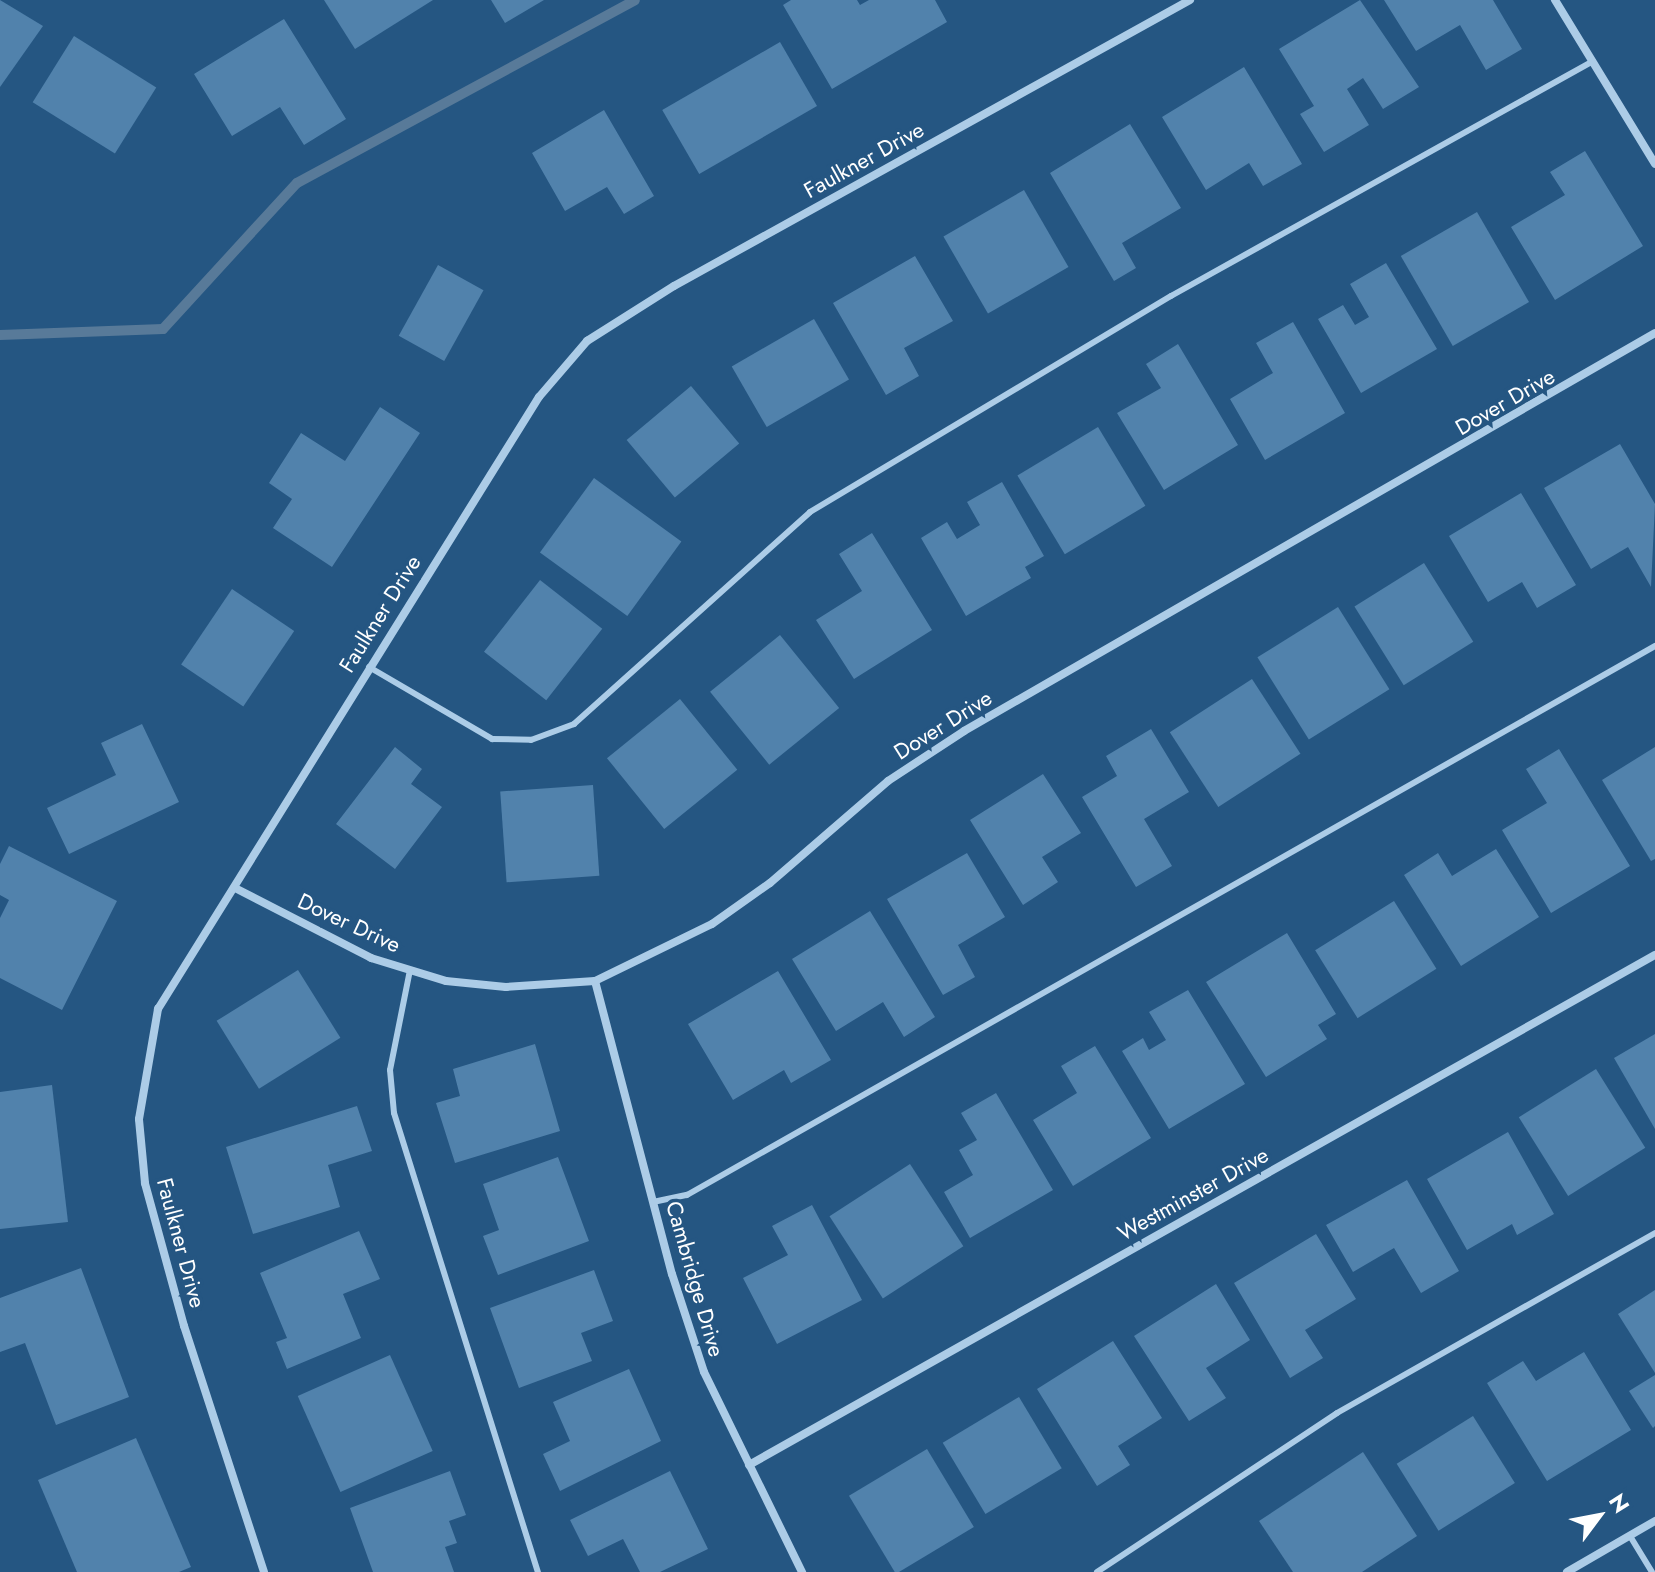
<!DOCTYPE html>
<style>
body{margin:0}
#map{position:relative;width:1655px;height:1572px;overflow:hidden;background:#255682;font-family:Jost,sans-serif}
div>[style]{position:absolute}
.stream>*{height:10px;margin:-5px;padding:0 5px;transform-origin:5px;border-radius:5px;background:#587a99}
.building>*{inset:0;background:#5182ac;transform-origin:0 0}
.service>*{height:6px;margin:-3px;padding:0 3px;transform-origin:3px;border-radius:3px;background:#accce7}
.minor>*{height:8px;margin:-4px;padding:0 4px;transform-origin:4px;border-radius:4px;background:#accce7}
span{translate:-50% -50%;white-space:nowrap;text-align:center;line-height:1.15;-webkit-text-stroke:7px #255682;paint-order:stroke}
.street-label{font-size:22px;color:#fff}
.north{position:absolute;left:1559px;top:1476px;width:80px;height:80px;-webkit-text-stroke:6px #255682;paint-order:stroke;rotate:58deg;font-size:22px;font-weight:700;line-height:32px;text-align:center;color:#fff}
.north::after{content:'';display:block;margin:auto;width:28px;height:36px;background:#fff;clip-path:polygon(50% 0,100% 100%,50% 72%,0 100%)}
</style>
<div id="map">
<div class="stream">
<div style="left:0;top:335px;width:163px;rotate:-2.1deg"></div>
<div style="left:163px;top:329px;width:198px;rotate:-47.5deg"></div>
<div style="left:297px;top:183px;width:384px;rotate:-28.4deg"></div>
</div>
<div class="building">
<div style="clip-path:polygon(0 0,43px 26px,0 87px)"></div>
<div style="clip-path:polygon(324px 0,433px 0,355px 49px)"></div>
<div style="clip-path:polygon(491px 0,544px 0,505px 23px)"></div>
<div style="clip-path:polygon(791px 0,857px 0,860px 5px,869px 0,935px 0,947px 22px,832px 89px,783px 5px)"></div>
<div style="clip-path:polygon(1360px 0,1419px 87px,1383px 109px,1363px 78px,1347px 89px,1369px 125px,1324px 152px,1300px 114px,1314px 106px,1279px 49px)"></div>
<div style="clip-path:polygon(1384px 0,1493px 0,1522px 49px,1486px 70px,1460px 25px,1416px 51px)"></div>
<div style="clip-path:polygon(284px 19px,346px 119px,304px 145px,280px 107px,232px 136px,194px 74px)"></div>
<div style="left:74px;top:36px;width:97px;height:78px;rotate:32deg"></div>
<div style="left:780px;top:42px;width:74px;height:136px;rotate:60deg"></div>
<div style="clip-path:polygon(1244px 67px,1302px 164px,1263px 186px,1249px 163px,1206px 190px,1162px 117px)"></div>
<div style="clip-path:polygon(604px 110px,654px 196px,624px 214px,607px 187px,565px 211px,532px 153px)"></div>
<div style="clip-path:polygon(1130px 124px,1181px 208px,1122px 243px,1136px 268px,1114px 281px,1050px 173px)"></div>
<div style="clip-path:polygon(1585px 151px,1643px 246px,1555px 300px,1511px 227px,1565px 195px,1550px 172px)"></div>
<div style="left:1024px;top:190px;width:89px;height:93px;rotate:60deg"></div>
<div style="left:1477px;top:212px;width:104px;height:88px;rotate:60deg"></div>
<div style="clip-path:polygon(915px 256px,953px 321px,904px 348px,919px 376px,886px 395px,833px 303px)"></div>
<div style="clip-path:polygon(1386px 263px,1437px 349px,1361px 393px,1318px 319px,1343px 305px,1355px 325px,1369px 317px,1350px 284px)"></div>
<div style="left:438px;top:265px;width:52px;height:81px;rotate:29deg"></div>
<div style="left:814px;top:319px;width:70px;height:95px;rotate:60deg"></div>
<div style="clip-path:polygon(1293px 322px,1345px 413px,1265px 460px,1230px 399px,1273px 373px,1256px 343px)"></div>
<div style="clip-path:polygon(1178px 344px,1238px 445px,1164px 490px,1117px 413px,1161px 388px,1146px 364px)"></div>
<div style="left:691px;top:386px;width:75px;height:84px;rotate:50deg"></div>
<div style="clip-path:polygon(380px 407px,420px 433px,332px 567px,273px 528px,292px 499px,269px 483px,301px 433px,345px 461px)"></div>
<div style="left:1098px;top:427px;width:92px;height:94px;rotate:59deg"></div>
<div style="clip-path:polygon(1620px 444px,1655px 504px,1651px 587px,1628px 547px,1591px 569px,1544px 488px)"></div>
<div style="left:594px;top:478px;width:108px;height:92px;rotate:36deg"></div>
<div style="clip-path:polygon(1002px 482px,1044px 556px,1025px 567px,1031px 578px,966px 616px,921px 538px,947px 522px,957px 539px,980px 525px,967px 502px)"></div>
<div style="clip-path:polygon(1521px 493px,1576px 585px,1537px 608px,1522px 582px,1488px 602px,1449px 536px)"></div>
<div style="clip-path:polygon(872px 533px,932px 630px,854px 679px,816px 620px,862px 591px,839px 554px)"></div>
<div style="left:1424px;top:563px;width:93px;height:82px;rotate:58deg"></div>
<div style="left:540px;top:580px;width:79px;height:91px;rotate:38deg"></div>
<div style="left:232px;top:589px;width:75px;height:91px;rotate:34deg"></div>
<div style="left:1338px;top:607px;width:97px;height:95px;rotate:58deg"></div>
<div style="left:780px;top:635px;width:94px;height:90px;rotate:51deg"></div>
<div style="left:1252px;top:679px;width:89px;height:98px;rotate:57deg"></div>
<div style="left:680px;top:699px;width:91px;height:94px;rotate:51deg"></div>
<div style="clip-path:polygon(142px 724px,179px 802px,69px 854px,47px 808px,116px 775px,101px 743px)"></div>
<div style="clip-path:polygon(1151px 729px,1189px 792px,1144px 819px,1172px 866px,1136px 887px,1082px 797px,1117px 776px,1106px 756px)"></div>
<div style="clip-path:polygon(395px 747px,422px 769px,411px 784px,442px 807px,395px 869px,336px 824px)"></div>
<div style="clip-path:polygon(1655px 747px,1655px 859px,1651px 861px,1602px 780px)"></div>
<div style="clip-path:polygon(1559px 749px,1630px 866px,1551px 913px,1502px 830px,1547px 803px,1526px 769px)"></div>
<div style="clip-path:polygon(1043px 774px,1081px 833px,1042px 857px,1058px 882px,1023px 905px,970px 820px)"></div>
<div style="left:593px;top:785px;width:91px;height:93px;rotate:86deg"></div>
<div style="clip-path:polygon(9px 846px,117px 901px,62px 1010px,0 978px,0 918px,9px 900px,0 895px,0 864px)"></div>
<div style="clip-path:polygon(1496px 849px,1539px 917px,1461px 966px,1404px 875px,1438px 853px,1452px 876px)"></div>
<div style="clip-path:polygon(967px 853px,1005px 917px,958px 945px,975px 977px,943px 995px,887px 899px)"></div>
<div style="left:1394px;top:901px;width:80px;height:93px;rotate:58deg"></div>
<div style="clip-path:polygon(870px 911px,935px 1017px,904px 1037px,883px 1002px,836px 1031px,792px 959px)"></div>
<div style="clip-path:polygon(1287px 933px,1336px 1014px,1318px 1025px,1327px 1039px,1266px 1077px,1206px 982px)"></div>
<div style="left:298px;top:970px;width:80px;height:96px;rotate:58deg"></div>
<div style="clip-path:polygon(778px 971px,831px 1060px,791px 1083px,784px 1070px,733px 1100px,688px 1024px)"></div>
<div style="clip-path:polygon(1188px 990px,1245px 1084px,1169px 1129px,1122px 1051px,1143px 1038px,1149px 1050px,1166px 1040px,1149px 1012px)"></div>
<div style="clip-path:polygon(1655px 1034px,1655px 1129px,1614px 1058px)"></div>
<div style="clip-path:polygon(535px 1044px,560px 1131px,455px 1163px,436px 1103px,460px 1096px,453px 1069px)"></div>
<div style="clip-path:polygon(1095px 1046px,1151px 1138px,1073px 1186px,1033px 1120px,1077px 1093px,1061px 1066px)"></div>
<div style="left:1596px;top:1069px;width:93px;height:91px;rotate:58deg"></div>
<div style="clip-path:polygon(52px 1085px,68px 1222px,0 1229px,0 1092px)"></div>
<div style="clip-path:polygon(996px 1093px,1053px 1190px,970px 1238px,944px 1192px,973px 1175px,959px 1150px,977px 1140px,961px 1113px)"></div>
<div style="clip-path:polygon(357px 1106px,372px 1151px,328px 1165px,340px 1207px,253px 1234px,226px 1147px)"></div>
<div style="clip-path:polygon(1508px 1132px,1554px 1214px,1517px 1235px,1512px 1224px,1467px 1250px,1427px 1179px)"></div>
<div style="clip-path:polygon(558px 1157px,589px 1241px,498px 1275px,483px 1236px,499px 1230px,483px 1184px)"></div>
<div style="left:910px;top:1164px;width:98px;height:96px;rotate:57deg"></div>
<div style="clip-path:polygon(1407px 1180px,1459px 1271px,1421px 1293px,1394px 1248px,1353px 1272px,1326px 1225px)"></div>
<div style="clip-path:polygon(812px 1205px,862px 1300px,777px 1344px,743px 1278px,788px 1255px,772px 1226px)"></div>
<div style="clip-path:polygon(359px 1231px,380px 1279px,343px 1294px,361px 1338px,287px 1369px,276px 1342px,287px 1338px,260px 1273px)"></div>
<div style="clip-path:polygon(1316px 1234px,1356px 1299px,1305px 1330px,1323px 1358px,1290px 1378px,1234px 1283px)"></div>
<div style="clip-path:polygon(81px 1268px,129px 1397px,56px 1425px,25px 1343px,0 1352px,0 1298px)"></div>
<div style="clip-path:polygon(594px 1270px,613px 1321px,581px 1333px,592px 1361px,519px 1388px,490px 1308px)"></div>
<div style="clip-path:polygon(1216px 1284px,1250px 1340px,1206px 1368px,1226px 1398px,1189px 1421px,1134px 1336px)"></div>
<div style="clip-path:polygon(1655px 1290px,1655px 1373px,1618px 1314px)"></div>
<div style="clip-path:polygon(1113px 1341px,1162px 1418px,1118px 1446px,1130px 1465px,1097px 1486px,1037px 1389px)"></div>
<div style="clip-path:polygon(1584px 1352px,1631px 1430px,1547px 1481px,1487px 1383px,1523px 1361px,1536px 1381px)"></div>
<div style="left:390px;top:1355px;width:105px;height:101px;rotate:66deg"></div>
<div style="clip-path:polygon(629px 1369px,661px 1441px,560px 1491px,543px 1454px,570px 1441px,553px 1402px)"></div>
<div style="clip-path:polygon(1655px 1375px,1655px 1426px,1653px 1428px,1629px 1391px)"></div>
<div style="left:1019px;top:1397px;width:83px;height:89px;rotate:59deg"></div>
<div style="left:1473px;top:1416px;width:79px;height:90px;rotate:58deg"></div>
<div style="clip-path:polygon(136px 1438px,191px 1567px,179px 1572px,77px 1572px,38px 1480px)"></div>
<div style="left:927px;top:1449px;width:91px;height:91px;rotate:59deg"></div>
<div style="clip-path:polygon(1363px 1452px,1417px 1536px,1362px 1572px,1293px 1572px,1259px 1521px)"></div>
<div style="clip-path:polygon(450px 1471px,466px 1515px,449px 1521px,457px 1543px,445px 1547px,454px 1572px,373px 1572px,350px 1508px)"></div>
<div style="clip-path:polygon(670px 1471px,708px 1549px,660px 1572px,640px 1572px,623px 1539px,588px 1556px,570px 1520px)"></div>
</div>
<div class="service">
<div style="left:369px;top:667px;width:143px;rotate:30.3deg"></div>
<div style="left:492px;top:739px;width:39px;rotate:1deg"></div>
<div style="left:531px;top:740px;width:46px;rotate:-20.4deg"></div>
<div style="left:574px;top:724px;width:317px;rotate:-41.9deg"></div>
<div style="left:810px;top:512px;width:421px;rotate:-30.9deg"></div>
<div style="left:1171px;top:296px;width:483px;rotate:-29.1deg"></div>
<div style="left:410px;top:970px;width:102px;rotate:101.3deg"></div>
<div style="left:390px;top:1070px;width:43px;rotate:84.7deg"></div>
<div style="left:394px;top:1113px;width:481px;rotate:72.6deg"></div>
<div style="left:653px;top:1202px;width:35px;rotate:-12deg"></div>
<div style="left:687px;top:1195px;width:1113px;rotate:-29.56deg"></div>
<div style="left:1630px;top:1536px;width:42px;rotate:58.6deg"></div>
<div style="left:1097px;top:1572px;width:288px;rotate:-33.5deg"></div>
<div style="left:1337px;top:1413px;width:365px;rotate:-29.5deg"></div>
</div>
<div class="minor">
<div style="left:1555px;top:0;width:192px;rotate:58.6deg"></div>
<div style="left:237px;top:889px;width:151px;rotate:27.2deg"></div>
<div style="left:371px;top:958px;width:78px;rotate:17deg"></div>
<div style="left:446px;top:981px;width:60px;rotate:5.7deg"></div>
<div style="left:506px;top:987px;width:89px;rotate:-3.9deg"></div>
<div style="left:595px;top:981px;width:130px;rotate:-26deg"></div>
<div style="left:712px;top:924px;width:71px;rotate:-35.3deg"></div>
<div style="left:770px;top:883px;width:156px;rotate:-40.8deg"></div>
<div style="left:888px;top:781px;width:91px;rotate:-33.3deg"></div>
<div style="left:964px;top:731px;width:797px;rotate:-29.94deg"></div>
<div style="left:595px;top:981px;width:303px;rotate:75.3deg"></div>
<div style="left:672px;top:1274px;width:103px;rotate:71.9deg"></div>
<div style="left:704px;top:1372px;width:223px;rotate:63.9deg"></div>
<div style="left:749px;top:1465px;width:1040px;rotate:-29.38deg"></div>
<div style="left:264px;top:1572px;width:259px;rotate:-108deg"></div>
<div style="left:184px;top:1326px;width:148px;rotate:-105.3deg"></div>
<div style="left:145px;top:1183px;width:64px;rotate:-95.4deg"></div>
<div style="left:139px;top:1119px;width:112px;rotate:-80.2deg"></div>
<div style="left:158px;top:1009px;width:721px;rotate:-58.1deg"></div>
<div style="left:539px;top:397px;width:74px;rotate:-49.4deg"></div>
<div style="left:587px;top:341px;width:103px;rotate:-32.3deg"></div>
<div style="left:674px;top:286px;width:590px;rotate:-29deg"></div>
<div style="left:1567px;top:1572px;width:102px;rotate:-30.1deg"></div>
</div>
<div class="street-label">
<span style="left:864px;top:160px;rotate:-29deg">Faulkner Drive</span>
<span style="left:1505px;top:402px;rotate:-30deg">Dover Drive</span>
<span style="left:380px;top:614px;rotate:-58deg">Faulkner Drive</span>
<span style="left:943px;top:725px;rotate:-32deg">Dover Drive</span>
<span style="left:349px;top:923px;rotate:25deg">Dover Drive</span>
<span style="left:1193px;top:1194px;rotate:-29deg">Westminster Drive</span>
<span style="left:181px;top:1243px;rotate:75deg">Faulkner Drive</span>
<span style="left:695px;top:1279px;rotate:74deg">Cambridge Drive</span>
</div>
<div class="north">N</div>
</div>
